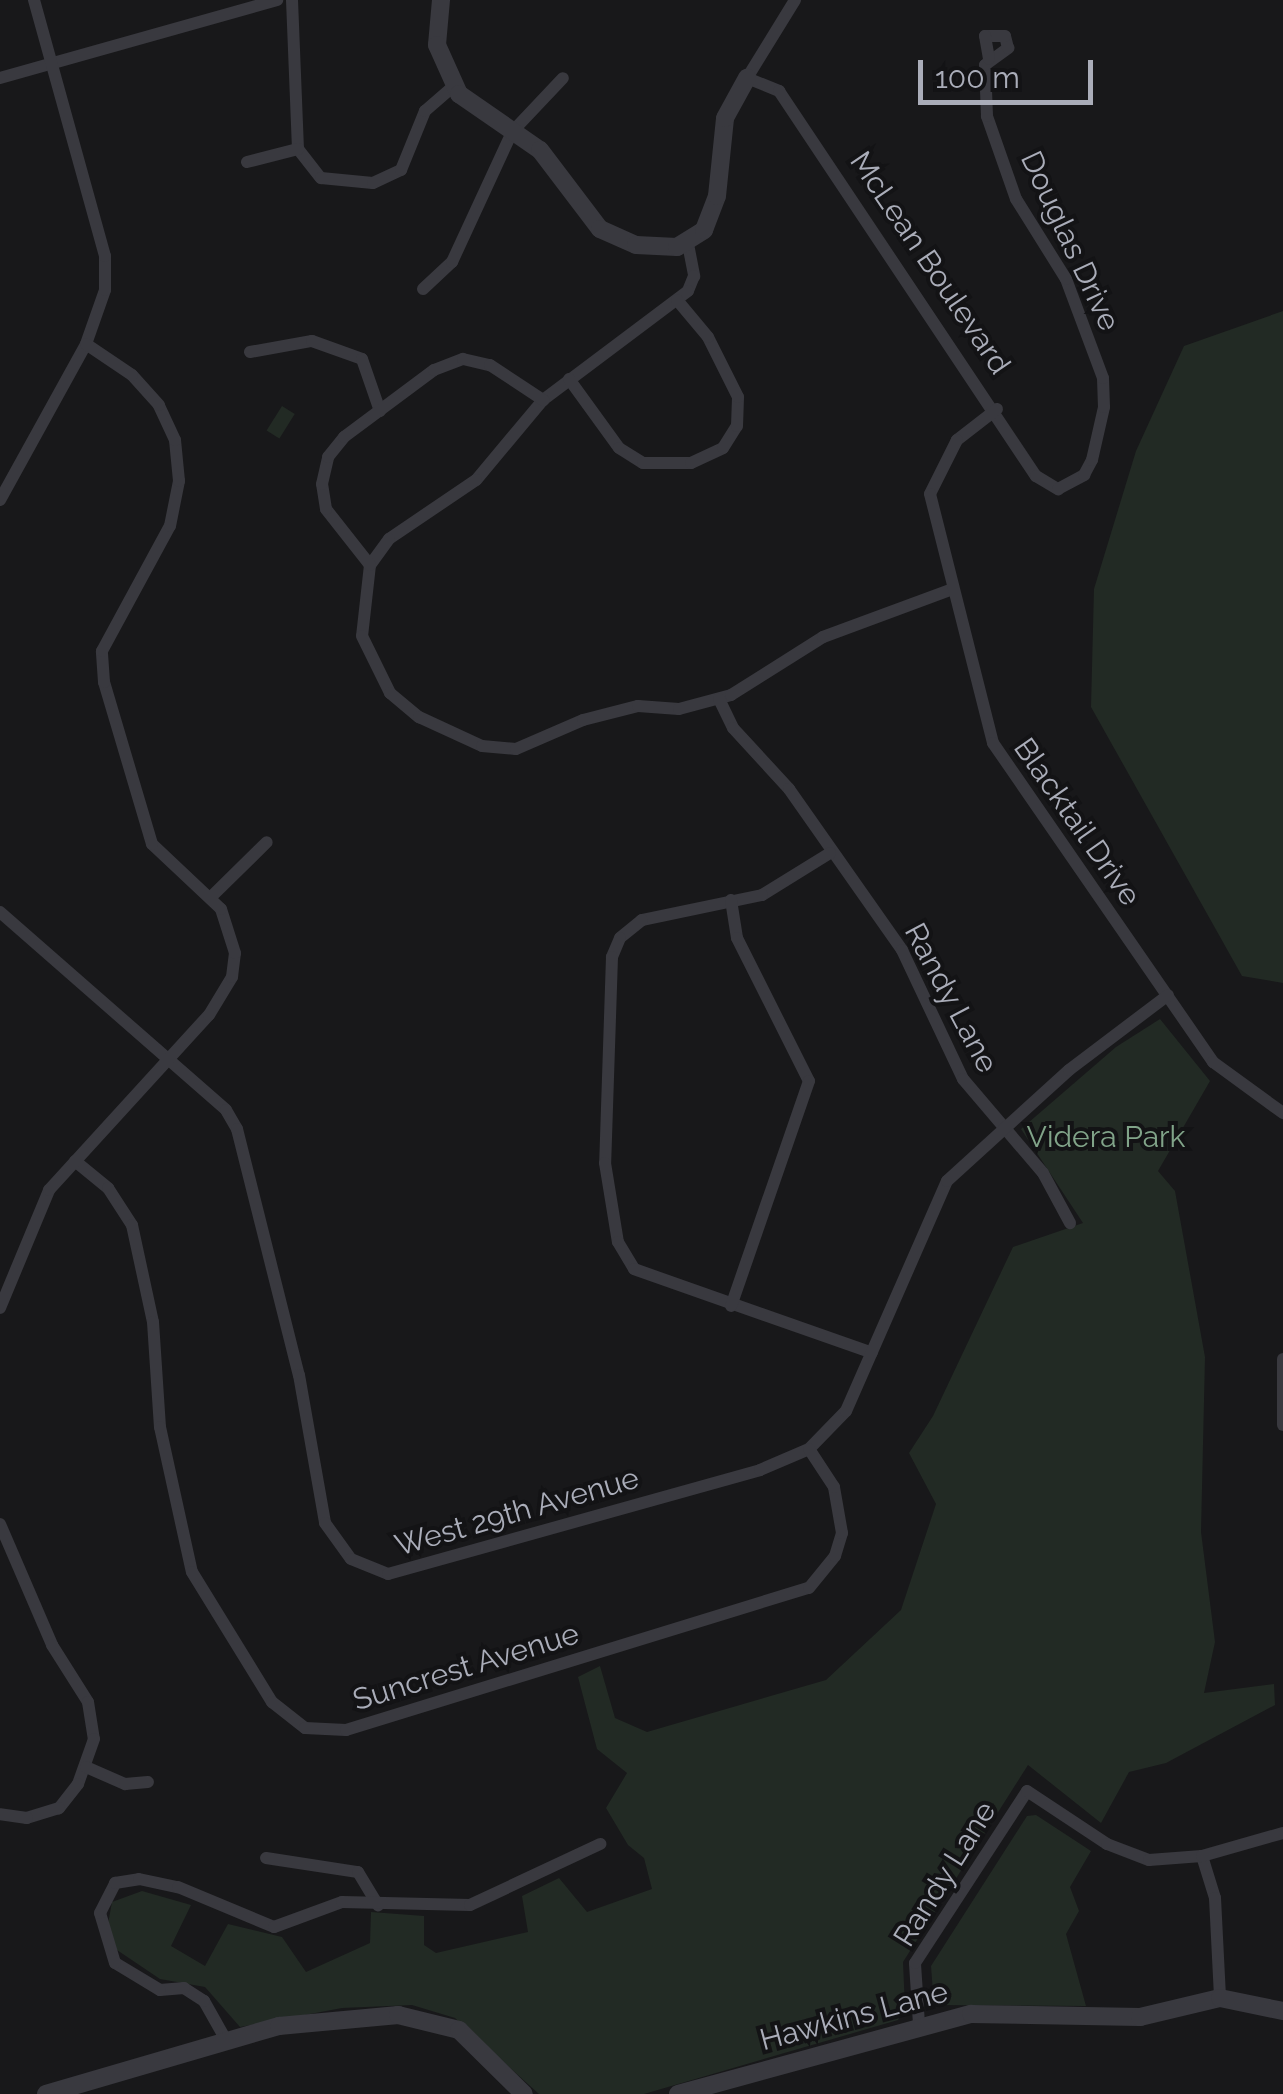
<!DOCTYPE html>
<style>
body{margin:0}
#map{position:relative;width:1283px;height:2094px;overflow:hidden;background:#18181a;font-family:Raleway,sans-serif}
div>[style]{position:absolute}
.green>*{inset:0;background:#222a24;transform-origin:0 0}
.minor>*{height:12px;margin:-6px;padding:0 6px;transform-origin:6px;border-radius:6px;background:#39393f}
.tertiary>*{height:18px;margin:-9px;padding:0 9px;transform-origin:9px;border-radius:9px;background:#39393f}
span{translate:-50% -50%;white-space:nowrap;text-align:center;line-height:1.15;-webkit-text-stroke:8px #131315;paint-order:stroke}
.street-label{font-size:30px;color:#aaadb9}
.park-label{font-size:30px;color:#81a489}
.scale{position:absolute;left:918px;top:60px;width:175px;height:45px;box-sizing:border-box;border:5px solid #aaadb9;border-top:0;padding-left:12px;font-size:30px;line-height:35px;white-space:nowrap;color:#aaadb9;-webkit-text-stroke:8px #131315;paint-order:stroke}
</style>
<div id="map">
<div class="green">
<div style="clip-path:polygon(1283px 311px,1283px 983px,1242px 976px,1091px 707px,1094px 589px,1136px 451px,1184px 346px)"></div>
<div style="left:282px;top:406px;width:15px;height:29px;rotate:32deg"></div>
<div style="clip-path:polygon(1160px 1019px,1210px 1081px,1158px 1171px,1175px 1191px,1205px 1357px,1201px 1532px,1215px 1642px,1204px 1693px,1274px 1684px,1275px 1705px,1166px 1763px,1129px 1772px,1101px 1823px,1028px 1765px,903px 1962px,905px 2009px,898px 2020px,644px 2094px,539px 2094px,455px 2018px,412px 2005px,342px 2008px,240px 2027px,205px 1987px,160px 1979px,114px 1948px,108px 1924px,112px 1902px,142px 1891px,191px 1905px,171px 1946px,205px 1966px,228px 1924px,282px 1937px,306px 1972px,370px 1943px,371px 1912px,424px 1916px,424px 1945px,436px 1953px,528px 1932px,522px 1896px,559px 1878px,587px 1912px,652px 1889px,644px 1858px,628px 1845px,606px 1808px,627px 1773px,597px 1749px,578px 1677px,600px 1666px,615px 1718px,647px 1732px,826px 1680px,901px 1610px,936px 1504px,909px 1453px,933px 1416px,1013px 1247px,1083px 1223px,1021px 1129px,1116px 1047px)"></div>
<div style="clip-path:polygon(1036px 1815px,1091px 1851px,1070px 1887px,1079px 1911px,1066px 1934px,1086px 2006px,934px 2005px,931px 1966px,1027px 1816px)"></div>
</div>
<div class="minor">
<div style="left:292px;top:0;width:149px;rotate:87.7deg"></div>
<div style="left:298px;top:149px;width:37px;rotate:52deg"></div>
<div style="left:321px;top:178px;width:52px;rotate:5.5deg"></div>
<div style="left:373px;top:183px;width:31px;rotate:-25deg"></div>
<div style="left:401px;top:170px;width:64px;rotate:-67.9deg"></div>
<div style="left:425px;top:111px;width:37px;rotate:-41deg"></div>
<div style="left:795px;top:0;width:92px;rotate:121.6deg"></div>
<div style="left:747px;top:78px;width:35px;rotate:22deg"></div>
<div style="left:779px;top:91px;width:463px;rotate:56.3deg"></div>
<div style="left:1036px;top:476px;width:26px;rotate:31deg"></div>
<div style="left:1058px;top:489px;width:30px;rotate:-28deg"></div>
<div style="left:1084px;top:475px;width:17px;rotate:-62deg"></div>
<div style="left:1092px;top:460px;width:54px;rotate:-77.2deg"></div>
<div style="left:1104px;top:407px;width:29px;rotate:-92deg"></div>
<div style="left:1103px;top:378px;width:106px;rotate:-110.5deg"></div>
<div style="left:1066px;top:279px;width:94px;rotate:-122deg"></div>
<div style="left:1016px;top:199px;width:88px;rotate:-109.3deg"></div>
<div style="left:987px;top:116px;width:51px;rotate:-92.2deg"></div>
<div style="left:985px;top:65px;width:29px;rotate:-36deg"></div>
<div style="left:1008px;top:48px;width:12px;rotate:-104deg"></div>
<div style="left:1005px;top:36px;width:20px;rotate:180deg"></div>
<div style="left:985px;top:36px;width:23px;rotate:80deg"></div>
<div style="left:0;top:78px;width:288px;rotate:-15.7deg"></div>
<div style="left:247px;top:162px;width:53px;rotate:-14.3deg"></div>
<div style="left:688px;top:244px;width:33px;rotate:79deg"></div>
<div style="left:694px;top:276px;width:16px;rotate:112deg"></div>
<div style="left:688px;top:291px;width:181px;rotate:143.1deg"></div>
<div style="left:543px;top:400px;width:104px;rotate:129.9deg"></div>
<div style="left:476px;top:480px;width:105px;rotate:145.9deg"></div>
<div style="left:389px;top:539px;width:32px;rotate:126deg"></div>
<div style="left:370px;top:565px;width:71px;rotate:96.4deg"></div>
<div style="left:362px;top:636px;width:64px;rotate:63.8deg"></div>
<div style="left:390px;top:693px;width:38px;rotate:40deg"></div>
<div style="left:419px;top:717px;width:69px;rotate:24.7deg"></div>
<div style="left:482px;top:746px;width:34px;rotate:5deg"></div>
<div style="left:516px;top:749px;width:73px;rotate:-23.4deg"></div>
<div style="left:583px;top:720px;width:57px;rotate:-14.3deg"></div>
<div style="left:638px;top:706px;width:41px;rotate:4.2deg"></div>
<div style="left:679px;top:709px;width:54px;rotate:-15.1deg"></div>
<div style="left:731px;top:695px;width:109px;rotate:-32.2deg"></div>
<div style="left:823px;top:637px;width:135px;rotate:-20.3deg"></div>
<div style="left:423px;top:289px;width:40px;rotate:-43deg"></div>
<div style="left:452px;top:262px;width:143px;rotate:-65.2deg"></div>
<div style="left:512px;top:132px;width:74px;rotate:-46.6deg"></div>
<div style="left:250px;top:352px;width:63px;rotate:-10.1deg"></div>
<div style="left:312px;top:341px;width:53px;rotate:19.8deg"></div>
<div style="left:362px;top:359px;width:55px;rotate:70.9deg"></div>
<div style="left:569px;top:379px;width:85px;rotate:54.1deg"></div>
<div style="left:619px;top:448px;width:28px;rotate:32deg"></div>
<div style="left:643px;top:463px;width:48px"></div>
<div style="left:691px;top:463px;width:35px;rotate:-25deg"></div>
<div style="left:723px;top:448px;width:26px;rotate:-58deg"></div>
<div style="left:737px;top:426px;width:29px;rotate:-88deg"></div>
<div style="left:738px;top:397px;width:67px;rotate:-116.6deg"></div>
<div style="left:708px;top:337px;width:48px;rotate:-130deg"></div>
<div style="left:997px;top:409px;width:51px;rotate:142.2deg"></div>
<div style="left:957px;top:440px;width:60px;rotate:116.6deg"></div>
<div style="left:930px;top:494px;width:257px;rotate:75.8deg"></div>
<div style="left:993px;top:743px;width:388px;rotate:55.4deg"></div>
<div style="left:1213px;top:1062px;width:87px;rotate:36.1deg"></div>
<div style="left:0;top:500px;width:178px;rotate:-61.1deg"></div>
<div style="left:86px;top:344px;width:57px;rotate:-70.6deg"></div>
<div style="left:105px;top:290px;width:34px;rotate:-90deg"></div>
<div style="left:105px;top:256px;width:266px;rotate:-105.5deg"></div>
<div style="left:370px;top:565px;width:71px;rotate:-128.2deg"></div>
<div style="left:326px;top:509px;width:25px;rotate:-99deg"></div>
<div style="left:322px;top:484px;width:28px;rotate:-77deg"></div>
<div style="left:328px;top:457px;width:26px;rotate:-51deg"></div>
<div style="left:344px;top:437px;width:112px;rotate:-36.7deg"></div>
<div style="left:434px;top:370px;width:31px;rotate:-21deg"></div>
<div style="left:463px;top:359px;width:28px;rotate:13deg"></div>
<div style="left:490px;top:365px;width:64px;rotate:33.4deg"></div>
<div style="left:719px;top:699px;width:32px;rotate:64deg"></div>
<div style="left:733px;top:728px;width:83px;rotate:47.4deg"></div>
<div style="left:789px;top:789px;width:197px;rotate:54.9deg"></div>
<div style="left:902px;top:950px;width:143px;rotate:64.7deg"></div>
<div style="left:963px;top:1079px;width:123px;rotate:49.6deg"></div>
<div style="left:1043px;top:1173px;width:57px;rotate:61.6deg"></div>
<div style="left:830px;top:853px;width:80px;rotate:148.3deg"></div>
<div style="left:762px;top:895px;width:123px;rotate:168.2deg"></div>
<div style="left:642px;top:920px;width:28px;rotate:141deg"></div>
<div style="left:620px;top:938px;width:21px;rotate:113deg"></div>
<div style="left:612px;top:957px;width:206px;rotate:91.9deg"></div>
<div style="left:605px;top:1163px;width:80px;rotate:80.7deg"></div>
<div style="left:618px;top:1242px;width:31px;rotate:59deg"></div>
<div style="left:634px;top:1269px;width:252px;rotate:19.4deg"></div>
<div style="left:211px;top:897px;width:78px;rotate:-44.5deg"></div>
<div style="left:731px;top:900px;width:38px;rotate:81deg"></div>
<div style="left:737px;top:938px;width:160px;rotate:63.3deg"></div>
<div style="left:809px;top:1081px;width:238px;rotate:109.1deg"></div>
<div style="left:0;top:912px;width:300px;rotate:41.2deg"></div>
<div style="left:226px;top:1110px;width:22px;rotate:60deg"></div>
<div style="left:237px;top:1129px;width:254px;rotate:75.9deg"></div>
<div style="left:299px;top:1375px;width:150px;rotate:80deg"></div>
<div style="left:325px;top:1523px;width:44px;rotate:54.2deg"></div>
<div style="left:351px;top:1559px;width:40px;rotate:22deg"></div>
<div style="left:388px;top:1574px;width:386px;rotate:-15.6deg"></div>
<div style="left:760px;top:1470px;width:53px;rotate:-23.2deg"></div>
<div style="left:809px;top:1449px;width:53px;rotate:-45.8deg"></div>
<div style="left:846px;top:1411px;width:251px;rotate:-66.3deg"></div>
<div style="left:947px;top:1181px;width:165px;rotate:-42.3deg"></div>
<div style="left:1069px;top:1070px;width:124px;rotate:-37.1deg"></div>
<div style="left:75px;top:1161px;width:43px;rotate:39.3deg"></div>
<div style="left:108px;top:1188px;width:44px;rotate:57deg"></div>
<div style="left:132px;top:1225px;width:99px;rotate:77.8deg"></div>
<div style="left:153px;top:1322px;width:105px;rotate:86.2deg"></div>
<div style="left:160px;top:1427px;width:148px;rotate:77.6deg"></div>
<div style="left:192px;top:1572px;width:153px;rotate:58.4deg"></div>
<div style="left:272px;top:1702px;width:42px;rotate:38.2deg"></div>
<div style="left:305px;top:1728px;width:41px;rotate:2.8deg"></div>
<div style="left:346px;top:1730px;width:484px;rotate:-17.1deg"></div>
<div style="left:809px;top:1588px;width:41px;rotate:-50.9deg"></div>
<div style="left:835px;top:1556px;width:24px;rotate:-73deg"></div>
<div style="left:842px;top:1533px;width:47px;rotate:-99.9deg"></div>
<div style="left:834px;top:1487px;width:45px;rotate:-123.3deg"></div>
<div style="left:0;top:1308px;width:128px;rotate:-67.4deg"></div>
<div style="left:49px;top:1190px;width:237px;rotate:-47.6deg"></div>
<div style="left:209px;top:1015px;width:44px;rotate:-58.8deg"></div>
<div style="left:232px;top:977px;width:24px;rotate:-83deg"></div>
<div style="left:235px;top:953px;width:46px;rotate:-107.7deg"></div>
<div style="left:221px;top:909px;width:95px;rotate:-136.7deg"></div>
<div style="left:152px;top:844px;width:169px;rotate:-106.5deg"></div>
<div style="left:104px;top:682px;width:31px;rotate:-94deg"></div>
<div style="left:102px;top:651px;width:142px;rotate:-61.5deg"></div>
<div style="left:170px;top:526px;width:46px;rotate:-78.7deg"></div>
<div style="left:179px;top:481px;width:41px;rotate:-95.6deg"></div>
<div style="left:175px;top:440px;width:38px;rotate:-115deg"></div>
<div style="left:159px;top:405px;width:40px;rotate:-132deg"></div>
<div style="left:132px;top:375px;width:55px;rotate:-146deg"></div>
<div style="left:1283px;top:1359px;width:66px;rotate:90deg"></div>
<div style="left:0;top:1524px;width:132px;rotate:66.7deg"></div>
<div style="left:52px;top:1645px;width:67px;rotate:57.7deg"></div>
<div style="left:88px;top:1702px;width:37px;rotate:81deg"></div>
<div style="left:94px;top:1739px;width:48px;rotate:109.6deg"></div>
<div style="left:78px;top:1784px;width:31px;rotate:128deg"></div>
<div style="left:59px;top:1808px;width:34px;rotate:163deg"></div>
<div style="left:27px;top:1818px;width:27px;rotate:-172deg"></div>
<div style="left:86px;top:1767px;width:43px;rotate:23.6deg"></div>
<div style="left:125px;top:1784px;width:23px;rotate:-5deg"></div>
<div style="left:1202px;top:1856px;width:44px;rotate:72.8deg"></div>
<div style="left:1215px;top:1898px;width:100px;rotate:87.1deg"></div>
<div style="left:266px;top:1858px;width:93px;rotate:8.7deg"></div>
<div style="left:358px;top:1872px;width:39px;rotate:59deg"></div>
<div style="left:919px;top:2024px;width:61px;rotate:-93.8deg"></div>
<div style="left:915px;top:1963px;width:205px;rotate:-56.9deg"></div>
<div style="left:1027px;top:1791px;width:96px;rotate:33.5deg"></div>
<div style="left:1107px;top:1844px;width:45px;rotate:20.9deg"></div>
<div style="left:1149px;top:1860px;width:53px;rotate:-4.3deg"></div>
<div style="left:1202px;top:1856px;width:84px;rotate:-15.9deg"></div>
<div style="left:226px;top:2040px;width:45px;rotate:-119.4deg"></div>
<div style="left:204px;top:2001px;width:24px;rotate:-147deg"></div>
<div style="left:184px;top:1988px;width:24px;rotate:175deg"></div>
<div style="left:160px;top:1990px;width:52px;rotate:-149deg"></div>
<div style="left:115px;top:1963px;width:52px;rotate:-106.7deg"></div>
<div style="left:100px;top:1913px;width:34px;rotate:-63deg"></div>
<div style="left:115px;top:1883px;width:24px;rotate:-9deg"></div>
<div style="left:139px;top:1879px;width:40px;rotate:12deg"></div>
<div style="left:178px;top:1887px;width:104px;rotate:22.6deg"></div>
<div style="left:274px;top:1927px;width:72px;rotate:-20.2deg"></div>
<div style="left:342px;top:1902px;width:128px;rotate:1.3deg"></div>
<div style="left:470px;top:1905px;width:144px;rotate:-25.1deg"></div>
</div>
<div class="tertiary">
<div style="left:441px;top:0;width:45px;rotate:95.1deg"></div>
<div style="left:437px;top:45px;width:54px;rotate:65.8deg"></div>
<div style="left:459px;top:94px;width:98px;rotate:34.7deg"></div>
<div style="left:540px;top:150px;width:99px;rotate:52.8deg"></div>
<div style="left:600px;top:229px;width:39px;rotate:24deg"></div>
<div style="left:636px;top:245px;width:41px;rotate:2.8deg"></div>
<div style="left:677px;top:247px;width:32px;rotate:-32deg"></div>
<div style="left:704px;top:230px;width:36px;rotate:-69deg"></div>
<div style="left:717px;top:196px;width:78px;rotate:-84.1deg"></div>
<div style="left:725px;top:118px;width:46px;rotate:-61.2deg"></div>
<div style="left:46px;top:2094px;width:243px;rotate:-16.3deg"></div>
<div style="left:279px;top:2026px;width:120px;rotate:-5.3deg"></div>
<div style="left:398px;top:2015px;width:63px;rotate:13.8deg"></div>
<div style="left:459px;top:2030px;width:91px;rotate:44.6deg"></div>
<div style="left:678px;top:2094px;width:304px;rotate:-15.3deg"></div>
<div style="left:971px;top:2014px;width:169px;rotate:1deg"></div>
<div style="left:1140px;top:2017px;width:82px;rotate:-13.4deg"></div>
<div style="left:1220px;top:1998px;width:64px;rotate:11.7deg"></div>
</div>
<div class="street-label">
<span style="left:1070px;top:241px;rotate:65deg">Douglas Drive</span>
<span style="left:930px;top:263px;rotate:56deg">McLean Boulevard</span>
<span style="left:1077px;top:822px;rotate:55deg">Blacktail Drive</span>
<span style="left:951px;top:998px;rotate:62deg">Randy Lane</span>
<span style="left:517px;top:1512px;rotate:-16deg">West 29th Avenue</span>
<span style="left:466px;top:1667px;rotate:-17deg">Suncrest Avenue</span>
<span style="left:945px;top:1874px;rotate:-58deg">Randy Lane</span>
<span style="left:854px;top:2016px;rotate:-15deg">Hawkins Lane</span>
</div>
<div class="park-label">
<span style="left:1106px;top:1137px">Videra Park</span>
</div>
<div class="scale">100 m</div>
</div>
